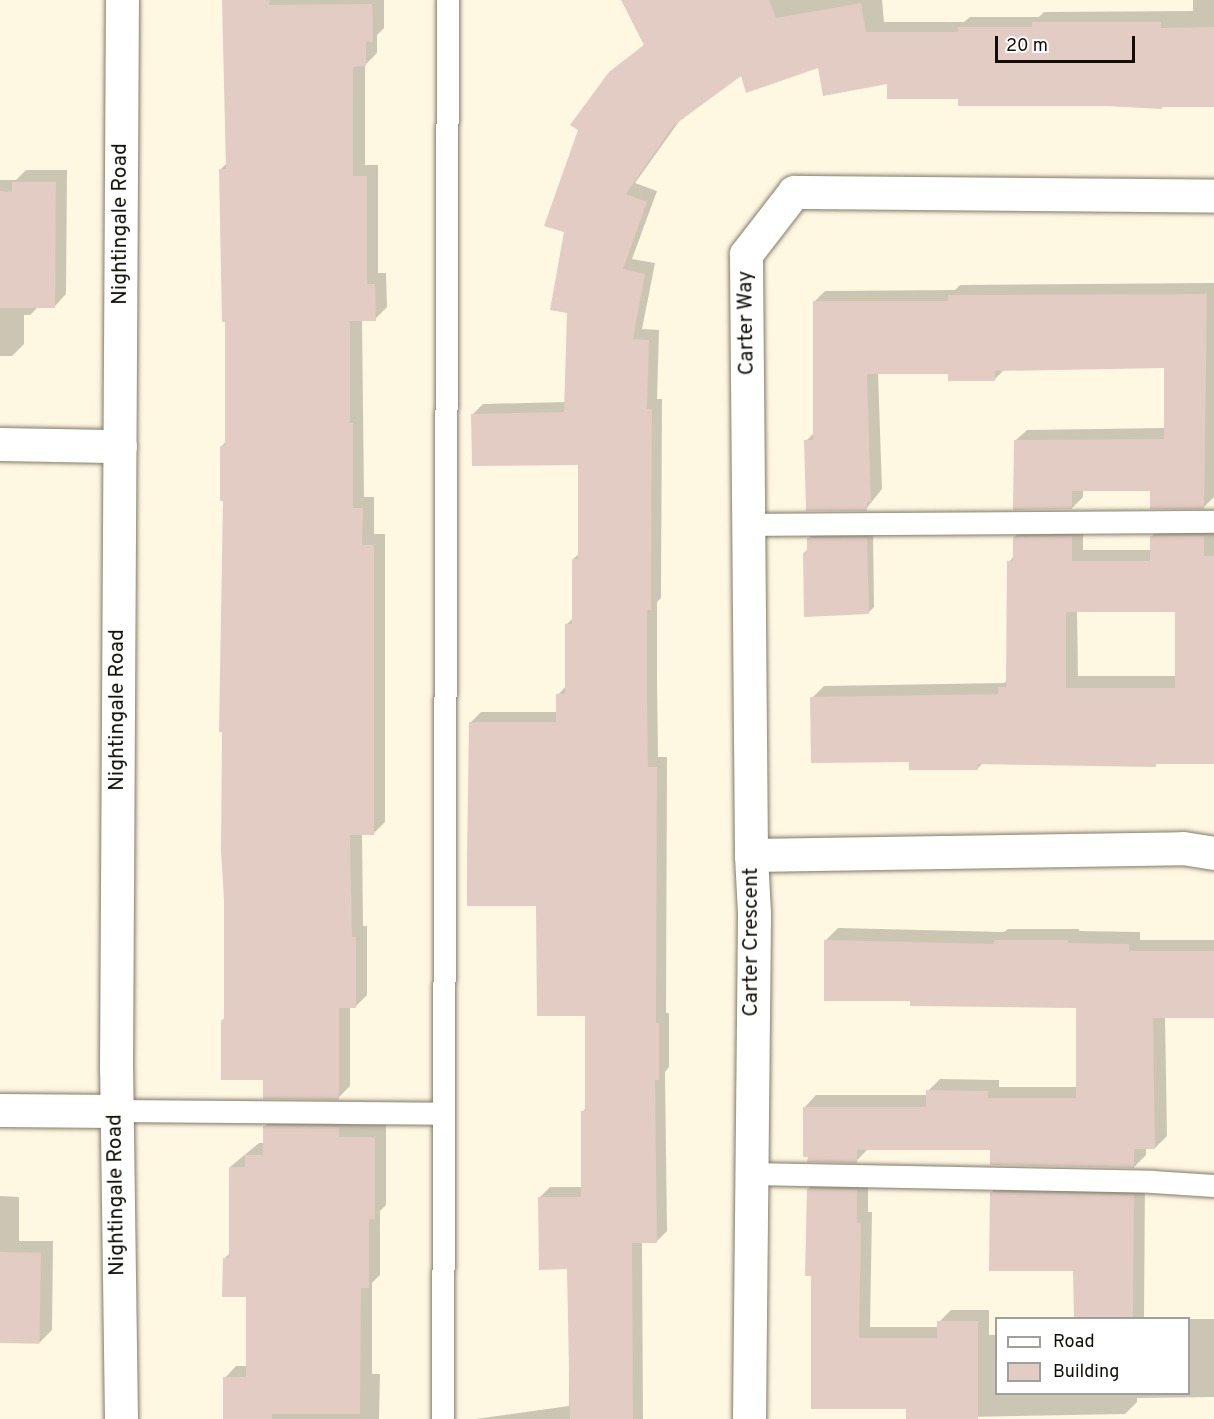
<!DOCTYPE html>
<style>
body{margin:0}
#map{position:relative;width:1214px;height:1419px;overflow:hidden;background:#fef7e2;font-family:Overpass,sans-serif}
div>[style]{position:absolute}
.shadow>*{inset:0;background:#0003}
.building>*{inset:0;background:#e2ccc3;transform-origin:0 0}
.roads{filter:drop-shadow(0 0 2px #817b68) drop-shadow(0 0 2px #817b68)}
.lane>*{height:22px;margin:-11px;padding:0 11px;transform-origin:11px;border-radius:11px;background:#fff}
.street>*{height:33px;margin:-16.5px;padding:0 16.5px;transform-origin:16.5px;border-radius:16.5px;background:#fff}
span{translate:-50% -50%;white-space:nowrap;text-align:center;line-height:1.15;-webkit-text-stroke:4.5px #fff;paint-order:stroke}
.street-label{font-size:21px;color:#100e07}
.legend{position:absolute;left:995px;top:1317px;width:195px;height:78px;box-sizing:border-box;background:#fff;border:2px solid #9f9f9c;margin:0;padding:8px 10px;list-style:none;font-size:18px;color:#100e07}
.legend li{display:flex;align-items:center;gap:12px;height:30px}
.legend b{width:30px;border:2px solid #9f9f9c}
.scale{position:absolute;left:995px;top:36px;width:140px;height:27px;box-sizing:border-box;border:3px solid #100e07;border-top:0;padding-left:8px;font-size:18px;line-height:21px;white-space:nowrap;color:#100e07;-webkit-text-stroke:4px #fff;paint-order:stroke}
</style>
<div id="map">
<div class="shadow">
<div style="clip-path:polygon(225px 0,384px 0,384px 28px,377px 35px,377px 53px,365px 65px,365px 165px,378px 165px,378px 273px,386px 273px,387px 307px,375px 319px,362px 319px,364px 497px,374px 497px,374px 534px,385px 534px,385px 822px,373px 834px,362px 834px,363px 926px,367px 926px,367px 995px,355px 1007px,350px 1007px,350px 1086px,338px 1098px,265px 1078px,222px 1021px,225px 1017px,225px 499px,221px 447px,226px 441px,226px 321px,220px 170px,227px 163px)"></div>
<div style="clip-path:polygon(623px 0,882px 0,884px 22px,964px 22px,970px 17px,1039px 17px,1044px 12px,1193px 11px,1193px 0,1214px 0,1214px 105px,960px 97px,819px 66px,741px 74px,680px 120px,635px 183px,657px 191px,632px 259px,655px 263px,642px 329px,659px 330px,657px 399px,662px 399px,661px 598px,657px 602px,657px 682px,658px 757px,667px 757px,666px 1013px,669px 1013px,669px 1067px,665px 1072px,667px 1231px,656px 1242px,642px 1242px,643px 1419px,475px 1419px,569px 1406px,569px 1268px,539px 1198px,550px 1187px,582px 1187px,582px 1112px,587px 1107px,586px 1014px,538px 904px,471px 722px,481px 712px,558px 712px,558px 695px,566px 686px,566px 625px,573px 618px,573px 559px,579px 554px,579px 463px,472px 415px,483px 404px,566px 402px,610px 73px,645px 44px)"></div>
<div style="clip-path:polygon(26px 170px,67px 170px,66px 294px,55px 306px,39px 306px,30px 315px,24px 315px,24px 344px,12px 356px,0 356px,0 180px,16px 180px)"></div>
<div style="clip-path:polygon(1214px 283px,1214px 497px,1204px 507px,1151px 489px,1083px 489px,1083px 497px,1072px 508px,1015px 441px,1027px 430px,1165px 428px,1165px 367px,1005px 369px,995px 379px,950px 373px,878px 373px,882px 489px,866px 509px,806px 441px,814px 433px,814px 302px,825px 291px,955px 290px,960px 285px)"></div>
<div style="clip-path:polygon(evenodd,1214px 524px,1214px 763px,1083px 765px,983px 763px,978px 768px,910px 760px,812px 698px,824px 686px,1004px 683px,1008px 680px,1009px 562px,1014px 556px,1014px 537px,1026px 526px,1083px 525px,1083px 550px,1151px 550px,1151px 537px,1163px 525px,1214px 524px,1077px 611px,1177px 611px,1177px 676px,1078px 676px,1077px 611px)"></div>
<div style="clip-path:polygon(814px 533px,873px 533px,874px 607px,868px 613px,804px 553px,809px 548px,808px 539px)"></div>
<div style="clip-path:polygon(838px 928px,1004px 932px,1008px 929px,1079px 929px,1079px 931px,1140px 932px,1140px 940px,1214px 940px,1214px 1016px,1165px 1016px,1167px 1136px,1155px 1148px,1146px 1148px,1146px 1155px,1134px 1167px,991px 1148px,869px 1148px,856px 1161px,805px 1107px,816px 1095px,928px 1095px,928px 1091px,940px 1079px,999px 1080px,999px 1087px,1077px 1087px,1077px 1006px,912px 999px,826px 940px)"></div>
<div style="clip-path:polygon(277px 1115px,350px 1115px,350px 1125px,386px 1125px,386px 1205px,380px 1211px,380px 1275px,372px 1283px,372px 1374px,380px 1374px,379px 1419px,225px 1419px,225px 1378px,236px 1366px,247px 1366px,247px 1296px,224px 1259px,230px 1253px,230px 1167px,259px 1143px,265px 1143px,265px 1126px)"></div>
<div style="clip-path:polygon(820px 1177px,868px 1178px,868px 1212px,872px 1212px,870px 1327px,939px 1327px,939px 1322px,951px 1310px,989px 1310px,989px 1335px,996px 1335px,996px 1394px,1188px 1394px,1188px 1319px,1214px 1319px,1214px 1397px,1137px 1398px,1137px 1402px,1125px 1414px,908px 1418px,908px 1407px,812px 1275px,808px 1189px)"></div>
<div style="clip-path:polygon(1003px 1181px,1145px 1184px,1144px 1318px,1076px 1318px,1075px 1270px,991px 1193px)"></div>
<div style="clip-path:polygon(0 1196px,19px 1197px,19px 1241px,53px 1241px,52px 1330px,40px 1342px,0 1342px)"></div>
</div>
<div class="building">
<div style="clip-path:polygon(222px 0,270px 0,269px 5px,372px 4px,373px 42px,366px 42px,366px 66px,353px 67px,353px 176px,367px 176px,367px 284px,375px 284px,376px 321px,350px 321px,350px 423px,353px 423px,353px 508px,363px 508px,362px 545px,374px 545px,374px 835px,350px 835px,352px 937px,356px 937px,356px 1008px,339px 1008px,339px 1100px,263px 1099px,263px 1080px,221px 1080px,221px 1020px,224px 1020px,224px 899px,221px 851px,222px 732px,219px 732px,223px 501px,220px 501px,220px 446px,225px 446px,225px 322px,222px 322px,219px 169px,226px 169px)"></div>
<div style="clip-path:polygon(621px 0,769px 0,776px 18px,861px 3px,866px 32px,958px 32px,958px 27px,1032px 27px,1032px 22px,1161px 22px,1161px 28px,1214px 27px,1214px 107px,1162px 107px,1162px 109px,1106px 106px,958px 106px,958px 99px,887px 99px,887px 84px,823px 96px,818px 68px,746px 93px,741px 76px,673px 126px,626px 194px,647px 202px,623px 269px,645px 274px,633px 339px,649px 340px,647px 409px,652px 409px,651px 610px,647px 610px,647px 694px,648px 767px,657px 767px,656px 1023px,659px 1023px,659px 1080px,655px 1080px,657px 1243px,632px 1243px,633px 1419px,570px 1419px,567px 1269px,539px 1270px,538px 1197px,581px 1197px,581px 1111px,585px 1111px,585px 1016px,537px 1016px,536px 906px,467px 906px,467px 859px,469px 722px,556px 722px,556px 694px,565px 694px,565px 624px,572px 624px,572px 559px,578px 559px,578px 465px,472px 466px,471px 414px,564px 412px,567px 313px,550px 310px,564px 232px,544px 226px,578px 130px,570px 125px,609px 72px,644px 45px)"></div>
<div style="clip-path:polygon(12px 182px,56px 182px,55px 308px,0 308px,0 191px,12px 192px)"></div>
<div style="clip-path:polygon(1207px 294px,1204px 509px,1150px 509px,1150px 491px,1072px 491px,1072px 509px,1013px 510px,1014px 440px,1164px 439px,1164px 368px,995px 371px,995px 381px,948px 381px,948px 374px,867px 374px,871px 502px,867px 502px,867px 511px,806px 511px,804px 440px,813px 440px,813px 301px,948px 301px,948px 295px)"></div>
<div style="clip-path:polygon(evenodd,1072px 536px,1072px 561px,1150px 561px,1150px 536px,1204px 536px,1204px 556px,1214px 556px,1214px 764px,1156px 764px,1156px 767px,978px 764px,978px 770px,909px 770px,909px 762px,811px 763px,810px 697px,998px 694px,998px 687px,1006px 687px,1007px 561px,1013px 561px,1013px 537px,1072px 536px,1066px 612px,1175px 612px,1175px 688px,1066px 688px,1066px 612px)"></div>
<div style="clip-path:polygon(807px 538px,867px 538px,869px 614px,804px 617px,803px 553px,807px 552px)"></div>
<div style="clip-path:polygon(824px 940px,994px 944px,994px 940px,1068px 940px,1068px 943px,1129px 944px,1129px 951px,1214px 951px,1214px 1018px,1153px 1018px,1155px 1149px,1134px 1149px,1134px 1168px,990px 1165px,990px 1150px,857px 1150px,857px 1163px,807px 1162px,808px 1157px,803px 1157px,803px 1107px,926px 1107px,926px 1090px,988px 1091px,988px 1098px,1076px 1098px,1076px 1008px,910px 1006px,910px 1001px,824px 1001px)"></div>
<div style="clip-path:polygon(263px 1126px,339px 1127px,339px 1137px,375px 1137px,375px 1219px,369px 1219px,369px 1288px,361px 1288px,360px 1414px,272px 1414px,272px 1419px,223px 1419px,223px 1377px,246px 1377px,246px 1297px,222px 1297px,223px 1258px,229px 1258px,229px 1167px,245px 1167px,245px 1155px,263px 1155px)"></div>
<div style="clip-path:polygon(807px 1189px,857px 1190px,857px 1223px,861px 1223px,859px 1338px,937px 1338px,937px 1321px,978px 1321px,978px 1419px,906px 1419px,906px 1409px,811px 1409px,811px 1276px,805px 1276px)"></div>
<div style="clip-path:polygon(990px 1192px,1134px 1195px,1133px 1318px,1074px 1318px,1073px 1271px,989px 1271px)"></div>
<div style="left:0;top:1252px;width:41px;height:91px;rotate:1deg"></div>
</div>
<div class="roads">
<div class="lane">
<div style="left:749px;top:525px;width:465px;rotate:-0.4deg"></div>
<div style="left:116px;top:1111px;width:328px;rotate:0.5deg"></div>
<div style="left:750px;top:1174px;width:403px;rotate:1.1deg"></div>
<div style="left:1153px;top:1182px;width:61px;rotate:3.8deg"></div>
<div style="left:443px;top:1419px;width:1419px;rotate:-89.8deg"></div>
</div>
<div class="street">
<div style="left:0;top:444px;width:120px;rotate:1deg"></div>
<div style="left:751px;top:855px;width:432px;rotate:-0.9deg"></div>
<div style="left:1183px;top:848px;width:31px;rotate:9deg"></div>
<div style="left:0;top:1110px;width:116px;rotate:0.5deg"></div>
<div style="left:121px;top:1419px;width:350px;rotate:-90.8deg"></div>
<div style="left:116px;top:1069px;width:1069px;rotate:-89.68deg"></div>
<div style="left:749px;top:1419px;width:506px;rotate:-89.43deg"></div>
<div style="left:754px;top:913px;width:58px;rotate:-93deg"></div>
<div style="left:751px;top:855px;width:601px;rotate:-90.48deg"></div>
<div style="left:746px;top:254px;width:78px;rotate:-52.3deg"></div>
<div style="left:794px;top:192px;width:420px;rotate:0.5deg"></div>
</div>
</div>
<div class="street-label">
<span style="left:121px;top:224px;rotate:-90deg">Nightingale Road</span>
<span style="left:747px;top:323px;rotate:-91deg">Carter Way</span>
<span style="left:118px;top:710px;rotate:-90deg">Nightingale Road</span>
<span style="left:752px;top:942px;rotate:-90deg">Carter Crescent</span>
<span style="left:117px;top:1195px;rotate:-91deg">Nightingale Road</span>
</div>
<ul class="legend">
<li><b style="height:8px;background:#fff"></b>Road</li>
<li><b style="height:16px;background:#e2ccc3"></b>Building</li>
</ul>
<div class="scale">20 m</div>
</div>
